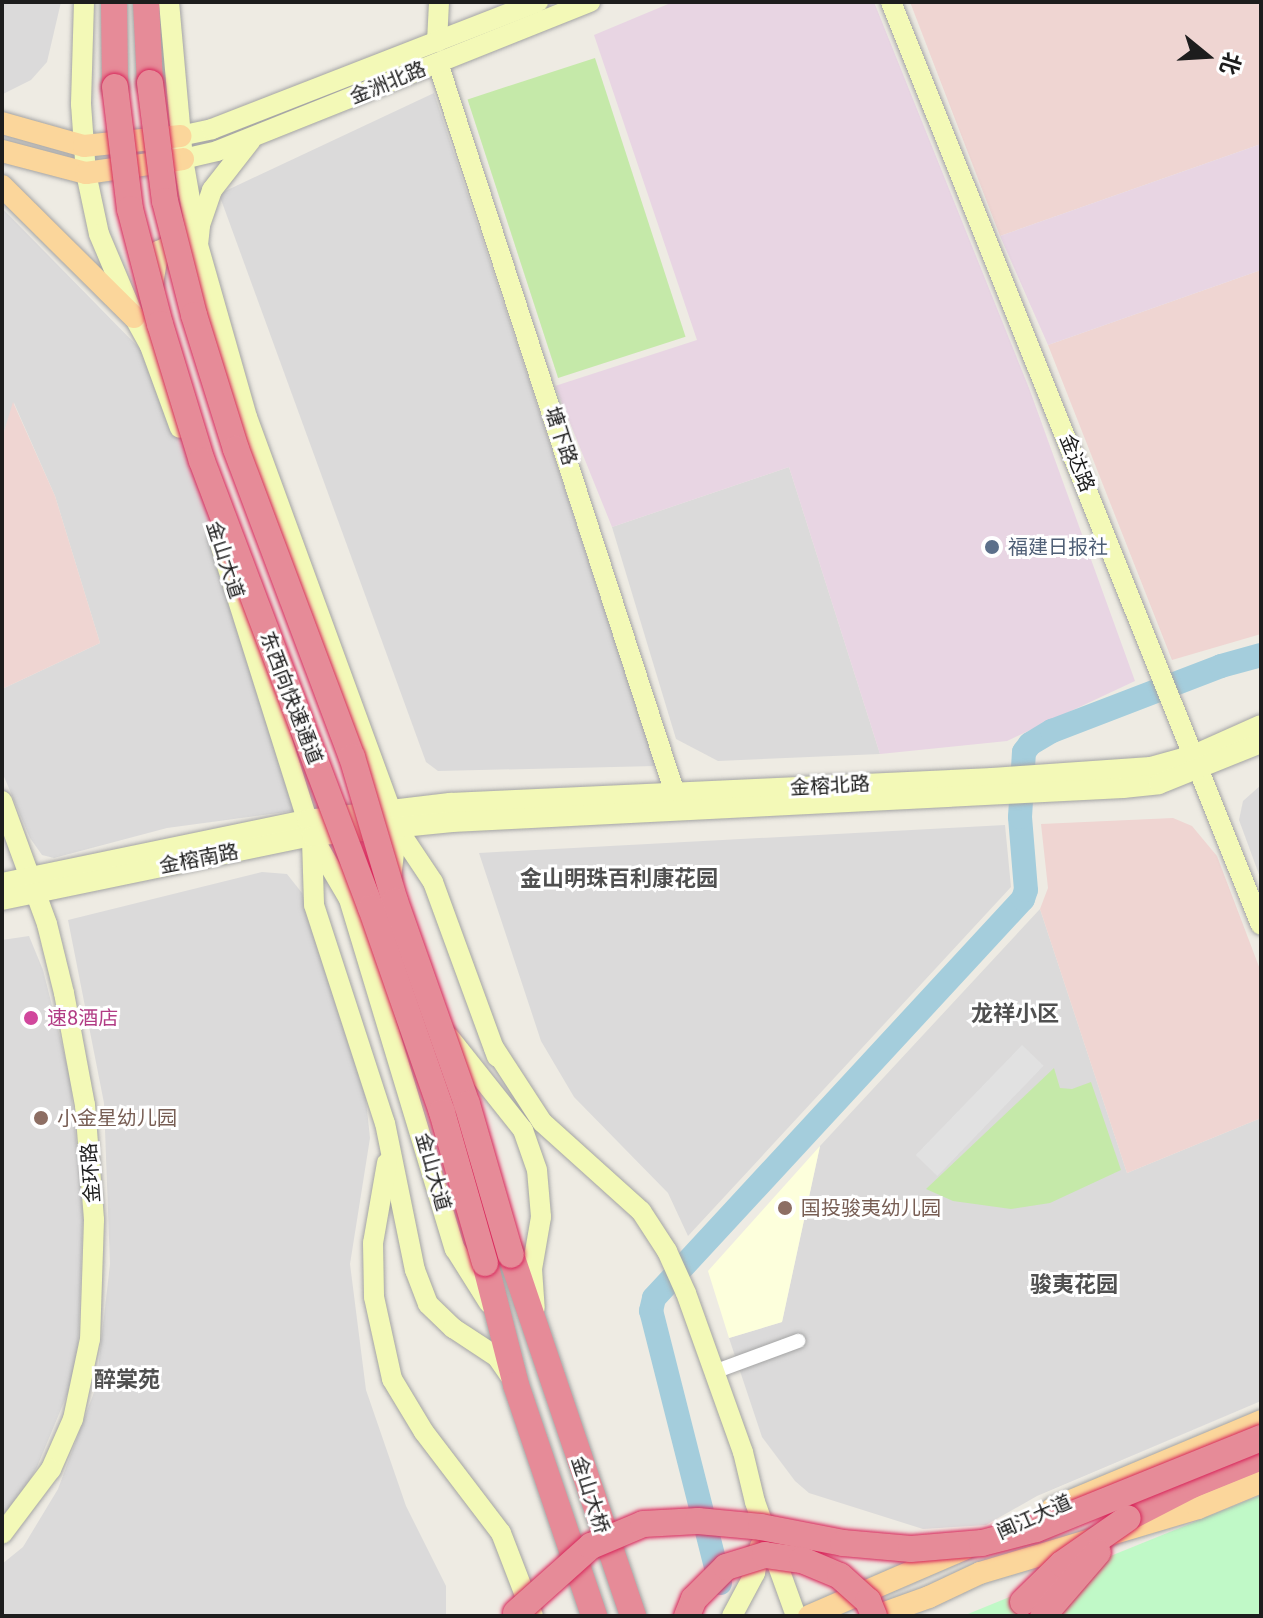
<!DOCTYPE html>
<meta charset="utf-8">
<style>
body{margin:0}
#map{position:relative;width:1263px;height:1618px;overflow:hidden;background:#eeebe3;font-family:Roboto,"Noto Sans SC",sans-serif}
div>[style]{position:absolute}
.residential>*{inset:0;background:#dbdada}
.commercial>*{inset:0;background:#efd5d2}
.industrial>*{inset:0;background:#e8d5e3}
.education>*{inset:0;background:#fdffdc}
.grass>*{inset:0;background:#c5e9a9;transform-origin:0 0}
.park>*{inset:0;background:#c0f9c7}
.parking>*{inset:0;background:#e1e1e1;transform-origin:0 0}
.river>*{height:24px;margin:-12px;padding:0 12px;transform-origin:12px;border-radius:12px;background:#a4cddc}
.roads{filter:drop-shadow(0 0 2px #a4a4a4) drop-shadow(0 0 2px #a4a4a4)}
.street>*{height:14px;margin:-7px;padding:0 7px;transform-origin:7px;border-radius:7px;background:#fff}
.secondary>*{height:20px;margin:-10px;padding:0 10px;transform-origin:10px;border-radius:10px;background:#f3f9b7}
.primary>*{height:22px;margin:-11px;padding:0 11px;transform-origin:11px;border-radius:11px;background:#fbd69b}
.highway>*{height:26px;margin:-13px;padding:0 13px;transform-origin:13px;border-radius:13px;background:#e68b98}
.bridges{filter:drop-shadow(0 0 2px #d8255a) drop-shadow(0 0 2px #d8255a)}
.highway-bridge>*{height:26px;margin:-13px;padding:0 13px;transform-origin:13px;border-radius:13px;background:#e68b98}
.dots>*{width:22px;height:22px;translate:-50% -50%;box-sizing:border-box;border:4px solid #fff;border-radius:50%}
span{translate:-50% -50%;white-space:nowrap;text-align:center;line-height:1.15;-webkit-text-stroke:6px #fff;paint-order:stroke}
.street-label{font-size:20px;color:#1d1d1d}
.service-label{font-size:20px;color:#4e5e75}
.left{translate:0 -50%;text-align:left}
.hotel-label{font-size:20px;color:#b23c85}
.education-label{font-size:20px;color:#785e54}
.neighbourhood-label{font-size:22px;color:#505050;font-weight:700}
.frame{position:absolute;inset:0;border:4px solid #1d1d1d;pointer-events:none}
.north{position:absolute;left:1167px;top:16px;width:80px;height:80px;-webkit-text-stroke:6px #fff;paint-order:stroke;rotate:108deg;font-size:22px;font-weight:700;line-height:32px;text-align:center;color:#1d1d1d}
.north::after{content:'';display:block;margin:auto;width:28px;height:36px;background:#1d1d1d;clip-path:polygon(50% 0,100% 100%,50% 72%,0 100%)}
</style>
<div id="map">
<div class="residential">
<div style="clip-path:polygon(2px 2px,61px 2px,47px 62px,31px 80px,3px 94px)"></div>
<div style="clip-path:polygon(434px 93px,656px 766px,438px 771px,426px 762px,219px 194px)"></div>
<div style="clip-path:polygon(2px 208px,147px 356px,180px 417px,329px 806px,167px 828px,54px 858px,42px 855px,30px 838px,2px 772px,2px 689px,100px 643px,55px 496px,14px 403px,2px 438px)"></div>
<div style="clip-path:polygon(789px 467px,880px 754px,718px 761px,676px 739px,612px 527px)"></div>
<div style="clip-path:polygon(1261px 785px,1261px 880px,1239px 820px,1243px 801px)"></div>
<div style="clip-path:polygon(1005px 825px,1011px 887px,688px 1236px,668px 1193px,574px 1097px,541px 1041px,479px 853px)"></div>
<div style="clip-path:polygon(262px 872px,287px 874px,302px 893px,364px 1082px,370px 1138px,350px 1264px,366px 1390px,406px 1506px,446px 1586px,446px 1616px,2px 1616px,2px 1564px,23px 1547px,58px 1489px,96px 1387px,110px 1264px,104px 1103px,68px 920px)"></div>
<div style="clip-path:polygon(1040px 909px,1127px 1173px,1261px 1118px,1261px 1401px,1037px 1496px,986px 1525px,923px 1529px,809px 1493px,795px 1481px,762px 1437px,729px 1338px,782px 1322px,820px 1146px)"></div>
<div style="clip-path:polygon(29px 936px,43px 970px,70px 1077px,83px 1214px,78px 1346px,71px 1385px,37px 1467px,19px 1499px,2px 1516px,2px 940px)"></div>
</div>
<div class="commercial">
<div style="clip-path:polygon(910px 2px,1261px 2px,1261px 144px,1000px 236px)"></div>
<div style="clip-path:polygon(1261px 270px,1261px 634px,1172px 660px,1048px 345px)"></div>
<div style="clip-path:polygon(13px 402px,55px 496px,100px 643px,2px 689px,2px 438px)"></div>
<div style="clip-path:polygon(1173px 818px,1192px 826px,1217px 856px,1261px 972px,1261px 1118px,1127px 1173px,1040px 909px,1048px 888px,1041px 824px)"></div>
</div>
<div class="industrial">
<div style="clip-path:polygon(673px 2px,874px 2px,1029px 388px,1135px 681px,1007px 741px,880px 754px,789px 467px,612px 527px,555px 386px,697px 340px,594px 35px)"></div>
<div style="clip-path:polygon(1261px 144px,1261px 270px,1048px 345px,1000px 236px)"></div>
</div>
<div class="education">
<div style="clip-path:polygon(820px 1146px,782px 1322px,729px 1338px,708px 1271px)"></div>
</div>
<div class="grass">
<div style="left:595px;top:58px;width:293px;height:134px;rotate:72deg"></div>
<div style="clip-path:polygon(1054px 1068px,1060px 1088px,1072px 1089px,1091px 1082px,1121px 1170px,1050px 1203px,1011px 1209px,953px 1201px,926px 1189px)"></div>
</div>
<div class="park">
<div style="clip-path:polygon(1261px 1495px,1261px 1616px,963px 1616px,1066px 1574px)"></div>
</div>
<div class="parking">
<div style="left:1022px;top:1045px;width:30px;height:153px;rotate:44deg"></div>
</div>
<div class="river">
<div style="left:720px;top:1583px;width:281px;rotate:-104.2deg"></div>
<div style="left:651px;top:1311px;width:13px;rotate:-77deg"></div>
<div style="left:654px;top:1298px;width:543px;rotate:-47.24deg"></div>
<div style="left:1023px;top:899px;width:9px;rotate:-72deg"></div>
<div style="left:1026px;top:890px;width:73px;rotate:-94.7deg"></div>
<div style="left:1020px;top:817px;width:65px;rotate:-86.5deg"></div>
<div style="left:1024px;top:752px;width:10px;rotate:-53deg"></div>
<div style="left:1030px;top:744px;width:26px;rotate:-31deg"></div>
<div style="left:1052px;top:731px;width:181px;rotate:-21deg"></div>
<div style="left:1221px;top:666px;width:41px;rotate:-15.4deg"></div>
</div>
<div class="roads">
<div class="street">
<div style="left:714px;top:1372px;width:90px;rotate:-20.3deg"></div>
</div>
<div class="secondary">
<div style="left:84px;top:2px;width:102px;rotate:91.7deg"></div>
<div style="left:81px;top:104px;width:69px;rotate:85.9deg"></div>
<div style="left:86px;top:173px;width:62px;rotate:78deg"></div>
<div style="left:99px;top:234px;width:90px;rotate:67.1deg"></div>
<div style="left:134px;top:317px;width:33px;rotate:61deg"></div>
<div style="left:150px;top:346px;width:87px;rotate:69.9deg"></div>
<div style="left:169px;top:2px;width:158px;rotate:84.9deg"></div>
<div style="left:183px;top:159px;width:87px;rotate:80.1deg"></div>
<div style="left:198px;top:245px;width:179px;rotate:74.1deg"></div>
<div style="left:247px;top:417px;width:438px;rotate:69.9deg"></div>
<div style="left:397px;top:828px;width:50px;rotate:96.8deg"></div>
<div style="left:891px;top:2px;width:994px;rotate:68.16deg"></div>
<div style="left:437px;top:42px;width:40px;rotate:-87.1deg"></div>
<div style="left:438px;top:63px;width:781px;rotate:72.03deg"></div>
<div style="left:180px;top:136px;width:33px;rotate:-12deg"></div>
<div style="left:212px;top:129px;width:350px;rotate:-21.3deg"></div>
<div style="left:183px;top:159px;width:35px;rotate:-13deg"></div>
<div style="left:217px;top:151px;width:402px;rotate:-21.8deg"></div>
<div style="left:153px;top:284px;width:34px;rotate:-80deg"></div>
<div style="left:159px;top:251px;width:15px;rotate:-28deg"></div>
<div style="left:172px;top:244px;width:26px;rotate:2deg"></div>
<div style="left:198px;top:245px;width:20px;rotate:-84deg"></div>
<div style="left:200px;top:225px;width:37px;rotate:-71deg"></div>
<div style="left:212px;top:190px;width:63px;rotate:-52deg"></div>
<div style="left:218px;top:537px;width:313px;rotate:72.5deg"></div>
<div style="left:312px;top:836px;width:73px;rotate:59.6deg"></div>
<div style="left:349px;top:899px;width:366px;rotate:73.2deg"></div>
<div style="left:455px;top:1249px;width:64px;rotate:57.8deg"></div>
<div style="left:2px;top:801px;width:131px;rotate:69.9deg"></div>
<div style="left:47px;top:924px;width:71px;rotate:76.2deg"></div>
<div style="left:64px;top:993px;width:114px;rotate:79.4deg"></div>
<div style="left:85px;top:1105px;width:115px;rotate:85.5deg"></div>
<div style="left:94px;top:1220px;width:119px;rotate:91.9deg"></div>
<div style="left:90px;top:1339px;width:82px;rotate:102deg"></div>
<div style="left:73px;top:1419px;width:55px;rotate:113.7deg"></div>
<div style="left:51px;top:1469px;width:81px;rotate:127deg"></div>
<div style="left:397px;top:828px;width:65px;rotate:56.3deg"></div>
<div style="left:433px;top:882px;width:186px;rotate:69.9deg"></div>
<div style="left:312px;top:840px;width:65px;rotate:88.2deg"></div>
<div style="left:314px;top:905px;width:229px;rotate:72deg"></div>
<div style="left:385px;top:1123px;width:150px;rotate:78.5deg"></div>
<div style="left:415px;top:1270px;width:36px;rotate:69deg"></div>
<div style="left:428px;top:1304px;width:35px;rotate:44deg"></div>
<div style="left:453px;top:1328px;width:53px;rotate:33.4deg"></div>
<div style="left:497px;top:1357px;width:24px;rotate:55deg"></div>
<div style="left:2px;top:883px;width:311px;rotate:-11.7deg"></div>
<div style="left:307px;top:820px;width:144px;rotate:-6.8deg"></div>
<div style="left:450px;top:803px;width:543px;rotate:-2.64deg"></div>
<div style="left:992px;top:778px;width:159px;rotate:-4deg"></div>
<div style="left:1151px;top:767px;width:45px;rotate:-15.6deg"></div>
<div style="left:1194px;top:755px;width:73px;rotate:-24.1deg"></div>
<div style="left:2px;top:900px;width:317px;rotate:-11.7deg"></div>
<div style="left:312px;top:836px;width:141px;rotate:-5.7deg"></div>
<div style="left:452px;top:822px;width:672px;rotate:-2.9deg"></div>
<div style="left:1123px;top:788px;width:36px;rotate:-6deg"></div>
<div style="left:1159px;top:784px;width:110px;rotate:-21.9deg"></div>
<div style="left:449px;top:1037px;width:119px;rotate:51.5deg"></div>
<div style="left:523px;top:1130px;width:42px;rotate:70.7deg"></div>
<div style="left:537px;top:1170px;width:47px;rotate:85.1deg"></div>
<div style="left:541px;top:1217px;width:53px;rotate:99.8deg"></div>
<div style="left:532px;top:1269px;width:39px;rotate:86deg"></div>
<div style="left:494px;top:1048px;width:88px;rotate:57deg"></div>
<div style="left:542px;top:1122px;width:133px;rotate:42deg"></div>
<div style="left:641px;top:1211px;width:48px;rotate:57deg"></div>
<div style="left:667px;top:1251px;width:46px;rotate:65.7deg"></div>
<div style="left:686px;top:1293px;width:169px;rotate:70.3deg"></div>
<div style="left:743px;top:1452px;width:51px;rotate:76.5deg"></div>
<div style="left:755px;top:1502px;width:121px;rotate:70.2deg"></div>
<div style="left:387px;top:1163px;width:81px;rotate:99.9deg"></div>
<div style="left:373px;top:1243px;width:54px;rotate:88.9deg"></div>
<div style="left:374px;top:1297px;width:84px;rotate:77.6deg"></div>
<div style="left:392px;top:1379px;width:62px;rotate:58.9deg"></div>
<div style="left:424px;top:1432px;width:127px;rotate:52.7deg"></div>
<div style="left:501px;top:1533px;width:89px;rotate:68.9deg"></div>
<div style="left:732px;top:1616px;width:49px;rotate:-61.9deg"></div>
<div style="left:755px;top:1573px;width:27px;rotate:-80deg"></div>
</div>
<div class="primary">
<div style="left:2px;top:123px;width:85px;rotate:15.7deg"></div>
<div style="left:84px;top:146px;width:97px;rotate:-5.9deg"></div>
<div style="left:2px;top:151px;width:87px;rotate:14.7deg"></div>
<div style="left:86px;top:173px;width:98px;rotate:-8.2deg"></div>
<div style="left:2px;top:186px;width:186px;rotate:44.8deg"></div>
<div style="left:1052px;top:1509px;width:227px;rotate:-22.8deg"></div>
<div style="left:809px;top:1616px;width:171px;rotate:-23.4deg"></div>
<div style="left:876px;top:1616px;width:56px;rotate:-19.7deg"></div>
<div style="left:929px;top:1597px;width:56px;rotate:-25.2deg"></div>
<div style="left:980px;top:1573px;width:227px;rotate:-16.6deg"></div>
<div style="left:1198px;top:1508px;width:68px;rotate:-22.4deg"></div>
</div>
<div class="highway">
<div style="left:114px;top:2px;width:85px;rotate:89.3deg"></div>
<div style="left:146px;top:2px;width:81px;rotate:87.2deg"></div>
<div style="left:511px;top:1255px;width:381px;rotate:71.3deg"></div>
<div style="left:485px;top:1263px;width:126px;rotate:75.7deg"></div>
<div style="left:516px;top:1385px;width:244px;rotate:71.3deg"></div>
<div style="left:1128px;top:1518px;width:72px;rotate:-27.3deg"></div>
<div style="left:1192px;top:1485px;width:74px;rotate:-22.1deg"></div>
</div>
</div>
<div class="bridges">
<div class="highway-bridge">
<div style="left:150px;top:83px;width:119px;rotate:82.8deg"></div>
<div style="left:165px;top:201px;width:118px;rotate:75.7deg"></div>
<div style="left:194px;top:315px;width:140px;rotate:72.6deg"></div>
<div style="left:236px;top:449px;width:329px;rotate:69.4deg"></div>
<div style="left:352px;top:757px;width:150px;rotate:73.4deg"></div>
<div style="left:395px;top:901px;width:215px;rotate:70.5deg"></div>
<div style="left:467px;top:1104px;width:157px;rotate:73.8deg"></div>
<div style="left:115px;top:87px;width:123px;rotate:83deg"></div>
<div style="left:130px;top:209px;width:119px;rotate:75.4deg"></div>
<div style="left:160px;top:324px;width:143px;rotate:73deg"></div>
<div style="left:202px;top:461px;width:478px;rotate:69.3deg"></div>
<div style="left:371px;top:908px;width:216px;rotate:70.8deg"></div>
<div style="left:442px;top:1112px;width:157px;rotate:74.1deg"></div>
<div style="left:1023px;top:1602px;width:54px;rotate:-44.3deg"></div>
<div style="left:1062px;top:1564px;width:80px;rotate:-34.9deg"></div>
<div style="left:516px;top:1613px;width:101px;rotate:-41.8deg"></div>
<div style="left:591px;top:1546px;width:56px;rotate:-22.9deg"></div>
<div style="left:643px;top:1524px;width:55px;rotate:-3.1deg"></div>
<div style="left:698px;top:1521px;width:63px;rotate:5.4deg"></div>
<div style="left:761px;top:1527px;width:84px;rotate:11deg"></div>
<div style="left:843px;top:1543px;width:68px;rotate:5deg"></div>
<div style="left:911px;top:1549px;width:71px;rotate:-4.8deg"></div>
<div style="left:982px;top:1543px;width:56px;rotate:-14.5deg"></div>
<div style="left:1036px;top:1529px;width:243px;rotate:-22deg"></div>
<div style="left:687px;top:1616px;width:18px;rotate:-68deg"></div>
<div style="left:694px;top:1599px;width:45px;rotate:-45deg"></div>
<div style="left:726px;top:1567px;width:41px;rotate:-17.1deg"></div>
<div style="left:765px;top:1555px;width:37px;rotate:8deg"></div>
<div style="left:802px;top:1560px;width:41px;rotate:22.8deg"></div>
<div style="left:840px;top:1576px;width:38px;rotate:42deg"></div>
<div style="left:868px;top:1601px;width:16px;rotate:68deg"></div>
<div style="left:1043px;top:1616px;width:84px;rotate:-49.3deg"></div>
</div>
</div>
<div class="dots">
<div style="left:992px;top:547px;background:#5c6f8a"></div>
<div style="left:31px;top:1018px;background:#d1479c"></div>
<div style="left:41px;top:1118px;background:#8d6e63"></div>
<div style="left:785px;top:1208px;background:#8d6e63"></div>
</div>
<div class="street-label">
<span style="left:388px;top:83px;rotate:-22deg">金洲北路</span>
<span style="left:561px;top:436px;rotate:72deg">塘下路</span>
<span style="left:1077px;top:463px;rotate:68deg">金达路</span>
<span style="left:225px;top:560px;rotate:72deg">金山大道</span>
<span style="left:291px;top:698px;rotate:69deg">东西向快速通道</span>
<span style="left:830px;top:786px;rotate:-3deg">金榕北路</span>
<span style="left:199px;top:859px;rotate:-11deg">金榕南路</span>
<span style="left:433px;top:1172px;rotate:74deg">金山大道</span>
<span style="left:91px;top:1173px;rotate:-94deg">金环路</span>
<span style="left:590px;top:1495px;rotate:72deg">金山大桥</span>
<span style="left:1034px;top:1517px;rotate:-24deg">闽江大道</span>
</div>
<div class="service-label">
<span class="left" style="left:1008px;top:547px">福建日报社</span>
</div>
<div class="hotel-label">
<span class="left" style="left:47px;top:1018px">速8酒店</span>
</div>
<div class="education-label">
<span class="left" style="left:57px;top:1118px">小金星幼儿园</span>
<span class="left" style="left:801px;top:1208px">国投骏夷幼儿园</span>
</div>
<div class="neighbourhood-label">
<span style="left:619px;top:879px">金山明珠百利康花园</span>
<span style="left:1015px;top:1014px">龙祥小区</span>
<span style="left:1074px;top:1285px">骏夷花园</span>
<span style="left:127px;top:1380px">醉棠苑</span>
</div>
<div class="frame"></div>
<div class="north">北</div>
</div>
